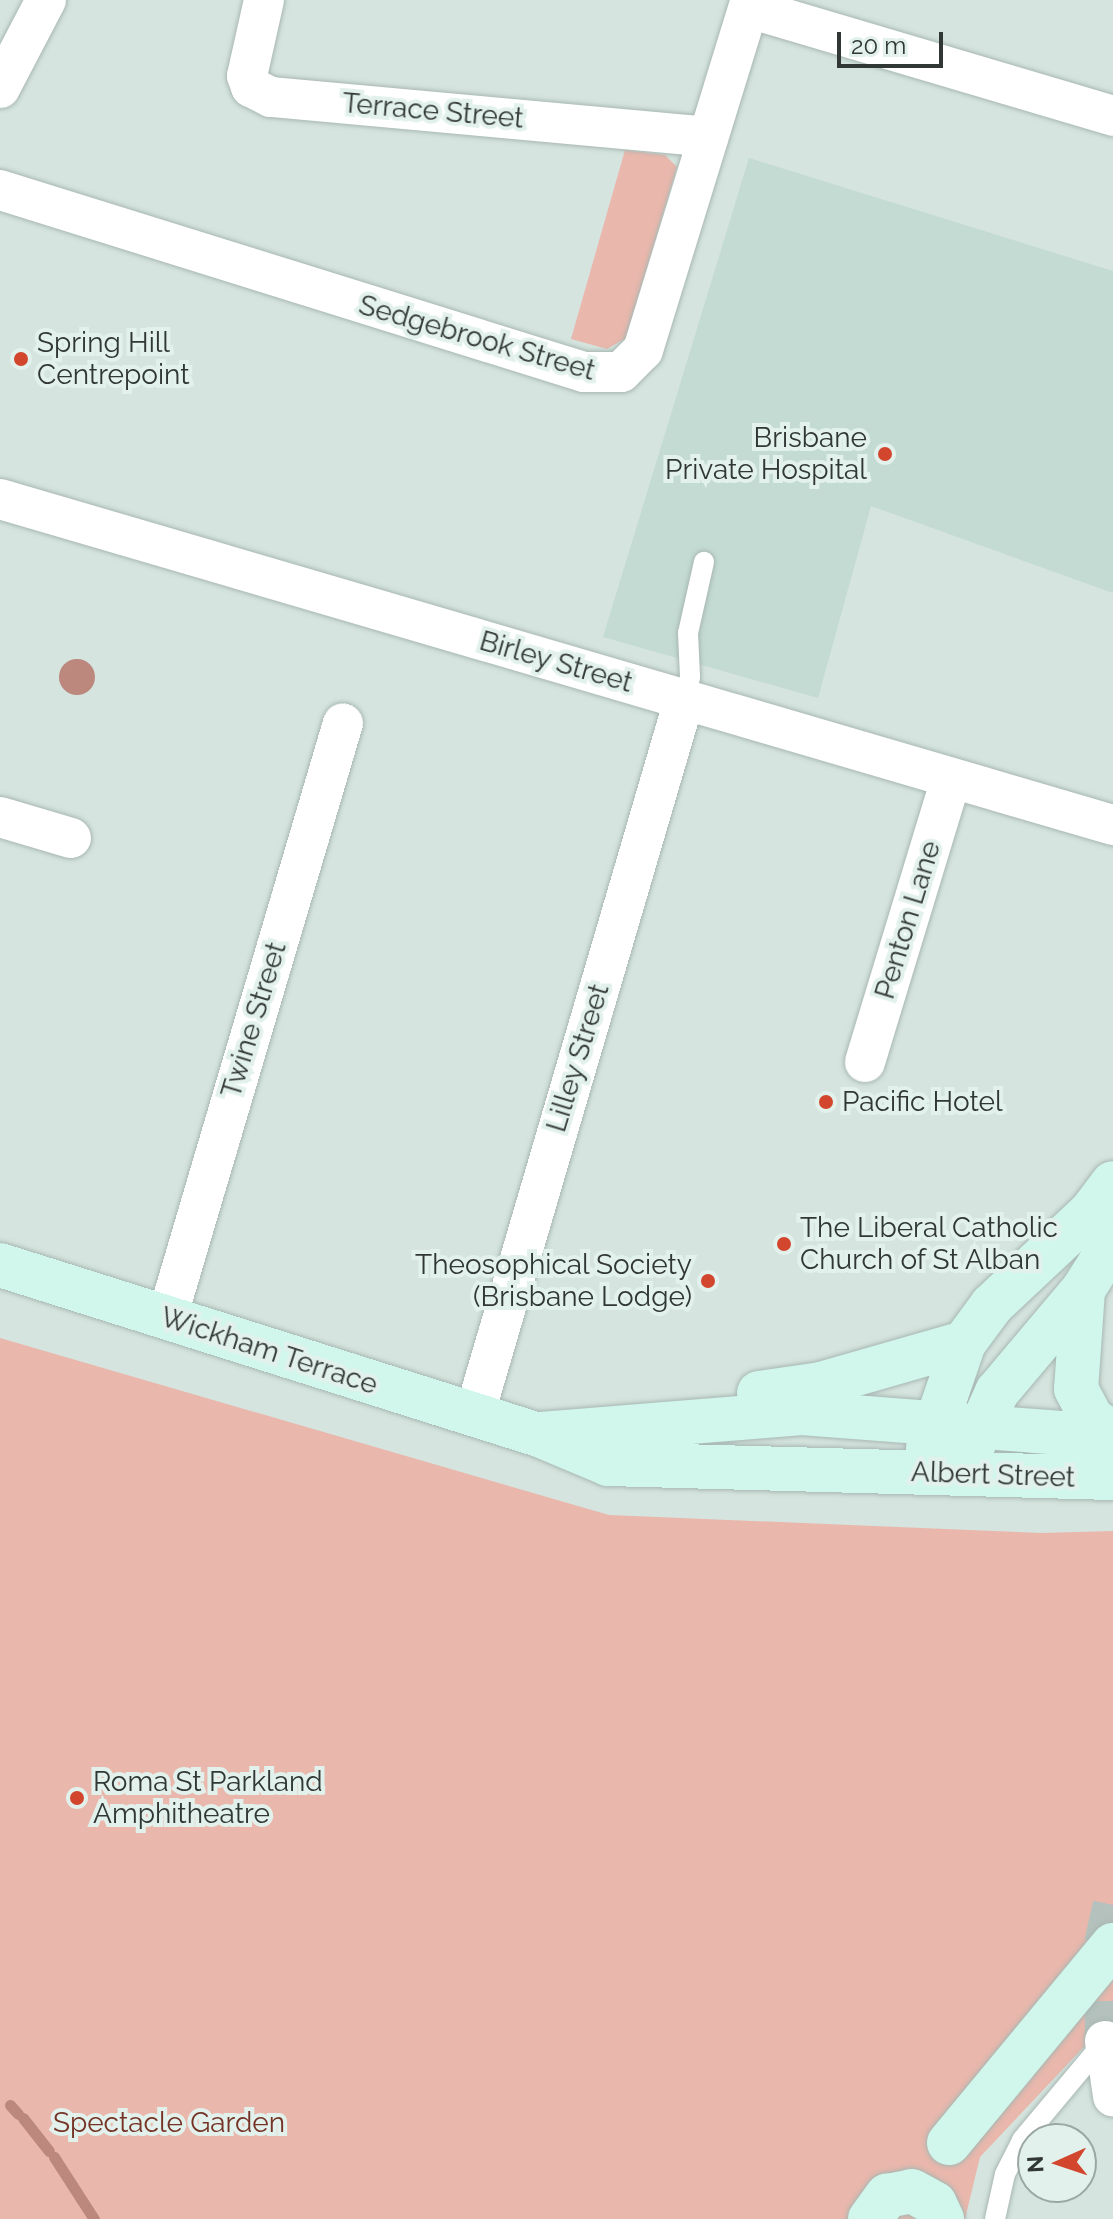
<!DOCTYPE html>
<style>
body{margin:0}
#map{position:relative;width:1113px;height:2219px;overflow:hidden;background:#d5e4de;font-family:Raleway,sans-serif}
div>[style]{position:absolute}
.built>*{inset:0;background:#c3dbd3}
.green>*{inset:0;background:#e9b7ac}
.water>*{inset:0;background:#bc877c}
.round{border-radius:50%}
.stream>*{height:11px;margin:-5.5px;padding:0 5.5px;transform-origin:5.5px;border-radius:5.5px;background:#bc877c}
.street-tunnel>*{height:40px;margin-top:-20px;transform-origin:0;background:repeating-linear-gradient(90deg,#b4c1bc 0 40px,transparent 0 60px)}
.roads{filter:drop-shadow(0 0 2px #a8b7b2) drop-shadow(0 0 2px #a8b7b2)}
.lane>*{height:20px;margin:-10px;padding:0 10px;transform-origin:10px;border-radius:10px;background:#fff}
.street>*{height:40px;margin:-20px;padding:0 20px;transform-origin:20px;border-radius:20px;background:#fff}
.secondary>*{height:44px;margin:-22px;padding:0 22px;transform-origin:22px;border-radius:22px;background:#d1f6ec}
.bridges{filter:drop-shadow(0 0 2px #a8b7b2) drop-shadow(0 0 2px #a8b7b2)}
.secondary-bridge>*{height:44px;margin:-22px;padding:0 22px;transform-origin:22px;border-radius:22px;background:#d1f6ec}
.dots>*{width:22px;height:22px;translate:-50% -50%;box-sizing:border-box;border:4px solid #e2f1ec;border-radius:50%}
span{translate:-50% -50%;white-space:nowrap;text-align:center;line-height:1.15;-webkit-text-stroke:8px #e2f1ec;paint-order:stroke}
.street-label{font-size:28px;color:#313735}
.poi-label{font-size:28px;color:#313735}
.left{translate:0 -50%;text-align:left}
.right{translate:-100% -50%;text-align:right}
.park-label{font-size:28px;color:#753326}
.north{position:absolute;left:1017px;top:2123px;width:80px;height:80px;box-sizing:border-box;background:#e2f1ec;border:2px solid #9ba7a3;border-radius:50%;rotate:267deg;font-size:22px;font-weight:700;line-height:32px;text-align:center;color:#313735}
.north::after{content:'';display:block;margin:auto;width:28px;height:36px;background:#d1462d;clip-path:polygon(50% 0,100% 100%,50% 72%,0 100%)}
.scale{position:absolute;left:837px;top:32px;width:106px;height:36px;box-sizing:border-box;border:4px solid #313735;border-top:0;padding-left:10px;font-size:24px;line-height:28px;white-space:nowrap;color:#313735;-webkit-text-stroke:6px #e2f1ec;paint-order:stroke}
</style>
<div id="map">
<div class="built">
<div style="clip-path:polygon(749px 158px,1113px 271px,1113px 593px,871px 506px,818px 698px,603px 637px)"></div>
</div>
<div class="green">
<div style="clip-path:polygon(625px 150px,665px 155px,677px 167px,626px 338px,607px 349px,571px 339px)"></div>
<div style="clip-path:polygon(0 1338px,609px 1515px,1042px 1533px,1113px 1531px,1113px 2016px,980px 2157px,965px 2219px,0 2219px)"></div>
</div>
<div class="water">
<div class="round" style="left:59px;top:659px;width:36px;height:36px"></div>
</div>
<div class="stream">
<div style="left:10px;top:2105px;width:12px;rotate:48deg"></div>
<div style="left:23px;top:2118px;width:42px;rotate:51.8deg"></div>
<div style="left:54px;top:2157px;width:74px;rotate:57.2deg"></div>
</div>
<div class="street-tunnel">
<div style="left:1105px;top:2041px;width:97px;rotate:-90.6deg"></div>
<div style="left:1104px;top:1944px;width:41px;rotate:-77.3deg"></div>
</div>
<div class="roads">
<div class="lane">
<div style="left:684px;top:700px;width:24px;rotate:-75deg"></div>
<div style="left:690px;top:677px;width:44px;rotate:-92.6deg"></div>
<div style="left:688px;top:633px;width:73px;rotate:-77.3deg"></div>
<div style="left:995px;top:2219px;width:46px;rotate:-77.5deg"></div>
<div style="left:1005px;top:2174px;width:38px;rotate:-63deg"></div>
<div style="left:1022px;top:2140px;width:126px;rotate:-50.1deg"></div>
</div>
<div class="street">
<div style="left:264px;top:0;width:78px;rotate:102.6deg"></div>
<div style="left:247px;top:76px;width:12px;rotate:70deg"></div>
<div style="left:251px;top:87px;width:22px;rotate:27deg"></div>
<div style="left:271px;top:97px;width:439px;rotate:5.2deg"></div>
<div style="left:749px;top:8px;width:380px;rotate:16.5deg"></div>
<div style="left:0;top:88px;width:99px;rotate:-62.4deg"></div>
<div style="left:0;top:190px;width:612px;rotate:17.31deg"></div>
<div style="left:584px;top:372px;width:37px"></div>
<div style="left:621px;top:372px;width:31px;rotate:-45deg"></div>
<div style="left:643px;top:350px;width:366px;rotate:-72.9deg"></div>
<div style="left:0;top:499px;width:1160px;rotate:16.33deg"></div>
<div style="left:0;top:817px;width:74px;rotate:16.5deg"></div>
<div style="left:865px;top:1062px;width:296px;rotate:-73.1deg"></div>
<div style="left:167px;top:1318px;width:620px;rotate:-73.52deg"></div>
<div style="left:474px;top:1416px;width:746px;rotate:-73.65deg"></div>
<div style="left:1105px;top:2041px;width:56px;rotate:81.7deg"></div>
</div>
<div class="secondary">
<div style="left:0;top:1265px;width:565px;rotate:17.51deg"></div>
<div style="left:539px;top:1435px;width:75px;rotate:22.8deg"></div>
<div style="left:608px;top:1464px;width:505px;rotate:1.59deg"></div>
<div style="left:1083px;top:1290px;width:99px;rotate:94deg"></div>
<div style="left:1076px;top:1389px;width:34px;rotate:62deg"></div>
<div style="left:1092px;top:1419px;width:25px;rotate:34deg"></div>
<div style="left:759px;top:1393px;width:63px;rotate:-8.3deg"></div>
<div style="left:821px;top:1384px;width:149px;rotate:-16deg"></div>
<div style="left:541px;top:1434px;width:262px;rotate:-4.6deg"></div>
<div style="left:802px;top:1413px;width:312px;rotate:4.4deg"></div>
<div style="left:928px;top:1448px;width:111px;rotate:-71.1deg"></div>
<div style="left:964px;top:1343px;width:47px;rotate:-53.6deg"></div>
<div style="left:992px;top:1305px;width:136px;rotate:-43.2deg"></div>
<div style="left:1091px;top:1212px;width:36px;rotate:-53deg"></div>
<div style="left:971px;top:1450px;width:64px;rotate:-65.9deg"></div>
<div style="left:997px;top:1392px;width:133px;rotate:-49.9deg"></div>
<div style="left:1083px;top:1290px;width:57px;rotate:-58deg"></div>
<div style="left:870px;top:2219px;width:29px;rotate:-54deg"></div>
<div style="left:887px;top:2196px;width:25px;rotate:-11deg"></div>
<div style="left:912px;top:2191px;width:26px;rotate:29deg"></div>
<div style="left:935px;top:2204px;width:17px;rotate:65deg"></div>
</div>
</div>
<div class="bridges">
<div class="secondary-bridge">
<div style="left:949px;top:2143px;width:257px;rotate:-50.4deg"></div>
</div>
</div>
<div class="dots">
<div style="left:21px;top:359px;background:#d1462d"></div>
<div style="left:885px;top:454px;background:#d1462d"></div>
<div style="left:826px;top:1102px;background:#d1462d"></div>
<div style="left:784px;top:1244px;background:#d1462d"></div>
<div style="left:708px;top:1281px;background:#d1462d"></div>
<div style="left:77px;top:1798px;background:#d1462d"></div>
</div>
<div class="street-label">
<span style="left:433px;top:111px;rotate:5deg">Terrace Street</span>
<span style="left:477px;top:338px;rotate:16deg">Sedgebrook Street</span>
<span style="left:556px;top:662px;rotate:16deg">Birley Street</span>
<span style="left:908px;top:920px;rotate:-73deg">Penton Lane</span>
<span style="left:254px;top:1020px;rotate:-73deg">Twine Street</span>
<span style="left:578px;top:1058px;rotate:-73deg">Lilley Street</span>
<span style="left:269px;top:1351px;rotate:18deg">Wickham Terrace</span>
<span style="left:993px;top:1475px;rotate:2deg">Albert Street</span>
</div>
<div class="poi-label">
<span class="left" style="left:37px;top:359px">Spring Hill<br>Centrepoint</span>
<span class="right" style="left:867px;top:454px">Brisbane<br>Private Hospital</span>
<span class="left" style="left:842px;top:1102px">Pacific Hotel</span>
<span class="left" style="left:800px;top:1244px">The Liberal Catholic<br>Church of St Alban</span>
<span class="right" style="left:692px;top:1281px">Theosophical Society<br>(Brisbane Lodge)</span>
<span class="left" style="left:93px;top:1798px">Roma St Parkland<br>Amphitheatre</span>
</div>
<div class="park-label">
<span style="left:169px;top:2123px">Spectacle Garden</span>
</div>
<div class="north">N</div>
<div class="scale">20 m</div>
</div>
